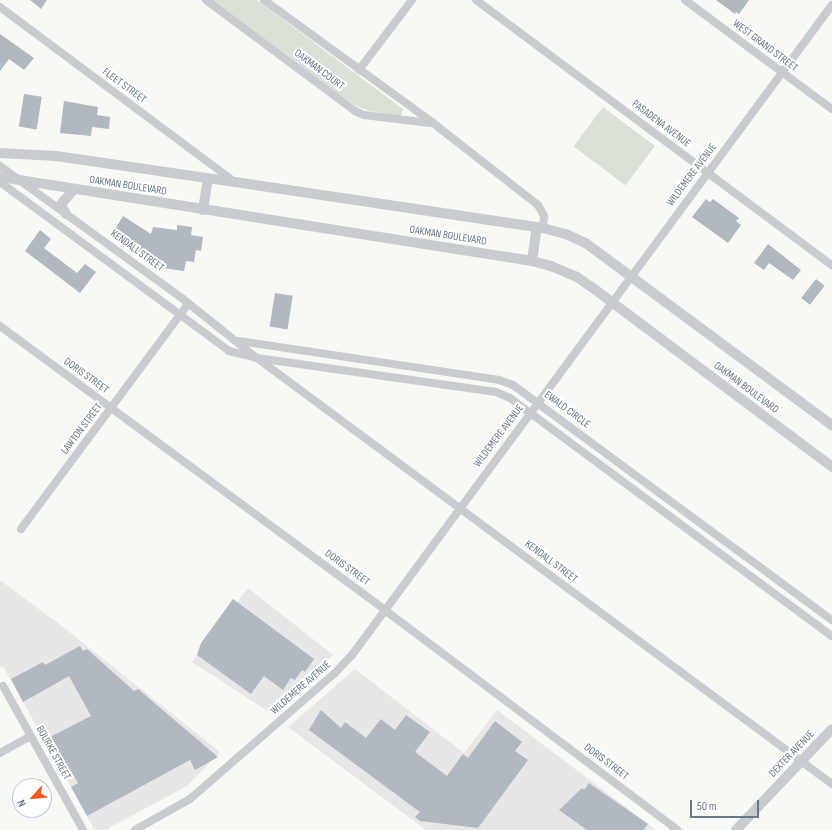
<!DOCTYPE html>
<style>
body{margin:0}
#map{position:relative;width:832px;height:830px;overflow:hidden;background:#f8f8f5;font-family:"Sofia Sans Condensed",sans-serif}
div>[style]{position:absolute}
.built>*{inset:0;background:#e6e7e6}
.green>*{inset:0;background:#d9e1d6;transform-origin:0 0}
.building>*{inset:0;background:#b1b8bf;transform-origin:0 0}
.minor>*{height:8px;margin:-4px;padding:0 4px;transform-origin:4px;border-radius:4px;background:#c8cccf}
.tertiary>*{height:10px;margin:-5px;padding:0 5px;transform-origin:5px;border-radius:5px;background:#c8cccf}
span{translate:-50% -50%;white-space:nowrap;text-align:center;line-height:1.15;-webkit-text-stroke:4px #fff;paint-order:stroke}
.street-label{font-size:11px;color:#657789}
.north{position:absolute;left:12px;top:778px;width:40px;height:40px;box-sizing:border-box;background:#fff;border:1px solid #c1c9d0;border-radius:50%;rotate:243deg;font-size:11px;font-weight:700;line-height:16px;text-align:center;color:#657789}
.north::after{content:'';display:block;margin:auto;width:14px;height:18px;background:#f2591b;clip-path:polygon(50% 0,100% 100%,50% 72%,0 100%)}
.scale{position:absolute;left:690px;top:800px;width:69px;height:18px;box-sizing:border-box;border:2px solid #657789;border-top:0;padding-left:5px;font-size:12px;line-height:14px;white-space:nowrap;color:#657789;-webkit-text-stroke:3px #fff;paint-order:stroke}
</style>
<div id="map">
<div class="built">
<div style="clip-path:polygon(0 580px,67px 630px,220px 752px,187px 786px,105px 830px,95px 830px,3px 666px,0 668px)"></div>
<div style="clip-path:polygon(248px 588px,333px 655px,269px 712px,192px 662px)"></div>
<div style="clip-path:polygon(355px 669px,464px 753px,497px 710px,656px 830px,426px 830px,288px 727px)"></div>
</div>
<div class="green">
<div style="clip-path:polygon(212px 0,257px 0,403px 109px,401px 116px,369px 111px,354px 105px)"></div>
<div style="left:603px;top:107px;width:65px;height:49px;rotate:37deg"></div>
</div>
<div class="building">
<div style="clip-path:polygon(30px 0,47px 0,41px 9px)"></div>
<div style="clip-path:polygon(716px 0,749px 0,739px 14px,736px 12px,735px 14px)"></div>
<div style="clip-path:polygon(0 34px,34px 58px,24px 70px,9px 59px,0 71px)"></div>
<div style="left:24px;top:94px;width:18px;height:33px;rotate:9deg"></div>
<div style="clip-path:polygon(64px 101px,98px 107px,97px 115px,110px 117px,109px 129px,92px 127px,91px 136px,60px 133px)"></div>
<div style="clip-path:polygon(706px 199px,710px 202px,713px 199px,739px 218px,736px 221px,741px 225px,728px 243px,692px 217px)"></div>
<div style="clip-path:polygon(123px 216px,151px 234px,153px 227px,177px 230px,177px 225px,192px 227px,191px 235px,203px 237px,201px 251px,196px 250px,194px 262px,186px 261px,184px 271px,163px 268px,164px 261px,147px 258px,133px 249px,136px 245px,114px 231px)"></div>
<div style="clip-path:polygon(40px 230px,51px 239px,44px 248px,77px 273px,85px 264px,96px 272px,80px 293px,25px 251px)"></div>
<div style="clip-path:polygon(768px 244px,801px 270px,793px 280px,769px 263px,764px 270px,754px 263px)"></div>
<div style="left:816px;top:279px;width:11px;height:24px;rotate:38deg"></div>
<div style="left:275px;top:293px;width:18px;height:34px;rotate:9deg"></div>
<div style="clip-path:polygon(233px 599px,314px 659px,305px 672px,302px 670px,295px 680px,291px 678px,283px 690px,264px 676px,251px 694px,197px 655px,201px 643px)"></div>
<div style="clip-path:polygon(80px 646px,83px 651px,87px 649px,134px 691px,138px 689px,218px 757px,195px 770px,190px 760px,87px 816px,71px 787px,78px 783px,70px 769px,62px 773px,44px 740px,91px 716px,69px 676px,23px 702px,11px 679px,43px 662px,45px 665px)"></div>
<div style="clip-path:polygon(321px 710px,341px 728px,345px 722px,366px 738px,381px 719px,395px 730px,406px 715px,430px 732px,415px 752px,447px 776px,463px 754px,468px 758px,495px 721px,522px 742px,515px 751px,528px 760px,478px 828px,420px 821px,415px 817px,420px 812px,309px 730px)"></div>
<div style="clip-path:polygon(589px 783px,648px 824px,643px 830px,587px 830px,559px 810px,582px 788px,584px 790px)"></div>
</div>
<div class="minor">
<div style="left:206px;top:0;width:186px;rotate:36.7deg"></div>
<div style="left:355px;top:111px;width:10px;rotate:24deg"></div>
<div style="left:364px;top:115px;width:67px;rotate:6.8deg"></div>
<div style="left:264px;top:0;width:209px;rotate:36deg"></div>
<div style="left:433px;top:123px;width:133px;rotate:38deg"></div>
<div style="left:538px;top:205px;width:13px;rotate:61deg"></div>
<div style="left:544px;top:216px;width:12px;rotate:95deg"></div>
<div style="left:476px;top:0;width:444px;rotate:36.7deg"></div>
<div style="left:685px;top:0;width:183px;rotate:36.6deg"></div>
<div style="left:0;top:7px;width:293px;rotate:36.7deg"></div>
<div style="left:359px;top:70px;width:88px;rotate:-52.9deg"></div>
<div style="left:0;top:166px;width:226px;rotate:36deg"></div>
<div style="left:183px;top:299px;width:95px;rotate:38.6deg"></div>
<div style="left:257px;top:358px;width:716px;rotate:36.53deg"></div>
<div style="left:0;top:182px;width:285px;rotate:36.4deg"></div>
<div style="left:229px;top:351px;width:29px;rotate:14deg"></div>
<div style="left:257px;top:358px;width:241px;rotate:8.1deg"></div>
<div style="left:496px;top:392px;width:15px;rotate:23deg"></div>
<div style="left:510px;top:398px;width:400px;rotate:36.5deg"></div>
<div style="left:0;top:326px;width:480px;rotate:36.4deg"></div>
<div style="left:386px;top:611px;width:365px;rotate:36.9deg"></div>
<div style="left:239px;top:341px;width:263px;rotate:8.5deg"></div>
<div style="left:499px;top:380px;width:15px;rotate:20deg"></div>
<div style="left:513px;top:385px;width:396px;rotate:36.4deg"></div>
<div style="left:21px;top:529px;width:280px;rotate:-53.4deg"></div>
<div style="left:3px;top:686px;width:165px;rotate:60.9deg"></div>
<div style="left:0;top:753px;width:35px;rotate:-29deg"></div>
<div style="left:135px;top:830px;width:63px;rotate:-29.4deg"></div>
<div style="left:190px;top:799px;width:192px;rotate:-41deg"></div>
<div style="left:335px;top:673px;width:25px;rotate:-47deg"></div>
<div style="left:352px;top:655px;width:808px;rotate:-53.56deg"></div>
</div>
<div class="tertiary">
<div style="left:0;top:153px;width:56px;rotate:3.1deg"></div>
<div style="left:56px;top:156px;width:181px;rotate:8.3deg"></div>
<div style="left:235px;top:182px;width:311px;rotate:8.5deg"></div>
<div style="left:543px;top:228px;width:24px;rotate:15deg"></div>
<div style="left:566px;top:234px;width:23px;rotate:25deg"></div>
<div style="left:587px;top:244px;width:305px;rotate:36.5deg"></div>
<div style="left:0;top:177px;width:539px;rotate:8.97deg"></div>
<div style="left:532px;top:261px;width:20px;rotate:15deg"></div>
<div style="left:551px;top:266px;width:28px;rotate:23deg"></div>
<div style="left:577px;top:277px;width:19px;rotate:35deg"></div>
<div style="left:593px;top:288px;width:299px;rotate:36.8deg"></div>
<div style="left:203px;top:210px;width:32px;rotate:-81deg"></div>
<div style="left:66px;top:214px;width:8px;rotate:-120deg"></div>
<div style="left:62px;top:207px;width:4px;rotate:-90deg"></div>
<div style="left:62px;top:203px;width:18px;rotate:-49deg"></div>
<div style="left:532px;top:261px;width:34px;rotate:-82deg"></div>
<div style="left:736px;top:830px;width:139px;rotate:-46.5deg"></div>
</div>
<div class="street-label">
<span style="left:765px;top:46px;rotate:37deg">WEST GRAND STREET</span>
<span style="left:319px;top:70px;rotate:37deg">OAKMAN COURT</span>
<span style="left:124px;top:86px;rotate:36deg">FLEET STREET</span>
<span style="left:661px;top:124px;rotate:37deg">PASADENA AVENUE</span>
<span style="left:692px;top:175px;rotate:-53deg">WILDEMERE AVENUE</span>
<span style="left:128px;top:186px;rotate:9deg">OAKMAN BOULEVARD</span>
<span style="left:448px;top:236px;rotate:9deg">OAKMAN BOULEVARD</span>
<span style="left:137px;top:251px;rotate:36deg">KENDALL STREET</span>
<span style="left:86px;top:376px;rotate:36deg">DORIS STREET</span>
<span style="left:746px;top:388px;rotate:37deg">OAKMAN BOULEVARD</span>
<span style="left:567px;top:410px;rotate:37deg">EWALD CIRCLE</span>
<span style="left:82px;top:429px;rotate:-53deg">LAWTON STREET</span>
<span style="left:499px;top:436px;rotate:-53deg">WILDEMERE AVENUE</span>
<span style="left:551px;top:562px;rotate:37deg">KENDALL STREET</span>
<span style="left:347px;top:568px;rotate:36deg">DORIS STREET</span>
<span style="left:301px;top:688px;rotate:-41deg">WILDEMERE AVENUE</span>
<span style="left:53px;top:753px;rotate:61deg">BOURKE STREET</span>
<span style="left:792px;top:754px;rotate:-46deg">DEXTER AVENUE</span>
<span style="left:606px;top:762px;rotate:37deg">DORIS STREET</span>
</div>
<div class="north">N</div>
<div class="scale">50 m</div>
</div>
